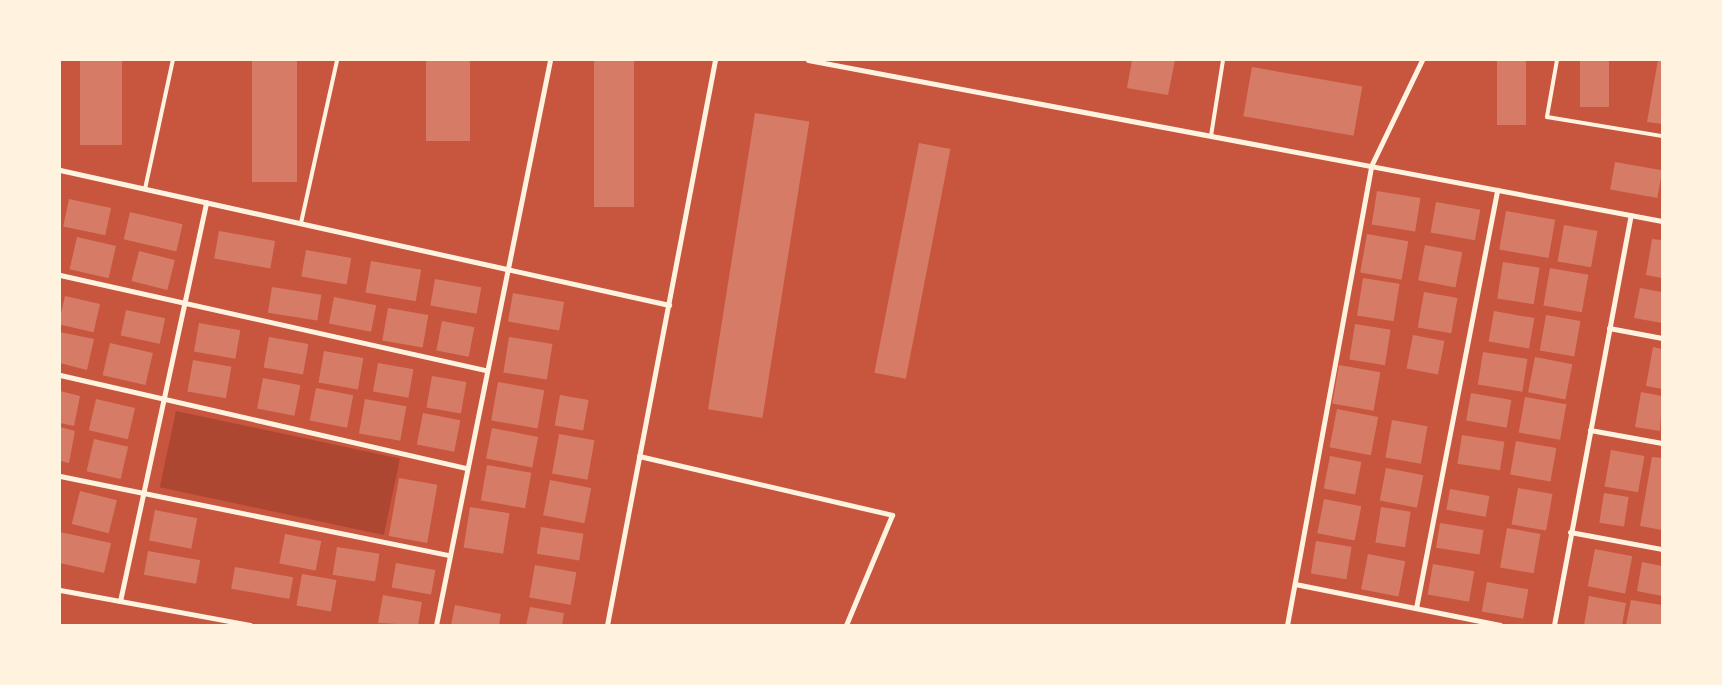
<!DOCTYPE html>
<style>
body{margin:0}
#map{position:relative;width:1722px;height:685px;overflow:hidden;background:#c8553d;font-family:Mulish,sans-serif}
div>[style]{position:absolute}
.green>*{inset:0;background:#ae4732;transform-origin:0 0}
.building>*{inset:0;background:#d67c66;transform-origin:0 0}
.service>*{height:4px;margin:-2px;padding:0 2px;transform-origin:2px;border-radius:2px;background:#fff3e0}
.minor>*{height:5px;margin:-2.5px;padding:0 2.5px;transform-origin:2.5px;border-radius:2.5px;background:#fff3e0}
span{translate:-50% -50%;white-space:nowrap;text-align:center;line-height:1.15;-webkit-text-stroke:5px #fff3e0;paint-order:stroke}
.frame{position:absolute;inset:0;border:61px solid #fff3e0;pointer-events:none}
</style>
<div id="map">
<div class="green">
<div style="left:176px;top:411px;width:229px;height:78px;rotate:12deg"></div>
</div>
<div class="building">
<div style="left:80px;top:60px;width:42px;height:85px"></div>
<div style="left:252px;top:60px;width:45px;height:122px"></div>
<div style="left:426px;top:60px;width:44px;height:81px"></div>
<div style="left:594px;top:60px;width:40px;height:147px"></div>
<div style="clip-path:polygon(1132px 60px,1175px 60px,1168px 95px,1127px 88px)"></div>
<div style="left:1497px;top:60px;width:29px;height:65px"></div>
<div style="left:1580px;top:60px;width:29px;height:47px"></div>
<div style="clip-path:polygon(1658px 60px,1662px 60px,1662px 124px,1647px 122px)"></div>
<div style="left:1252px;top:67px;width:112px;height:50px;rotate:10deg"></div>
<div style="left:755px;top:113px;width:55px;height:300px;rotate:9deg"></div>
<div style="left:919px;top:143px;width:32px;height:234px;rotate:11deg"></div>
<div style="left:1615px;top:162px;width:48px;height:28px;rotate:10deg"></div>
<div style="left:1377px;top:191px;width:44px;height:34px;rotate:9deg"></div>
<div style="left:69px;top:199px;width:43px;height:28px;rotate:12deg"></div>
<div style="left:1436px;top:202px;width:45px;height:31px;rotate:10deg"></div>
<div style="left:1506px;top:211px;width:50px;height:39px;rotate:10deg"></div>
<div style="left:130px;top:212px;width:54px;height:28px;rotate:13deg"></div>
<div style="left:1564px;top:225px;width:34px;height:37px;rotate:10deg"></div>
<div style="left:219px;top:231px;width:57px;height:28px;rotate:10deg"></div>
<div style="left:1367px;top:234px;width:42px;height:39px;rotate:10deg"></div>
<div style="left:77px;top:237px;width:40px;height:33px;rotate:13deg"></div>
<div style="clip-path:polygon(1652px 239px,1662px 240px,1662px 278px,1646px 275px)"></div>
<div style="left:1425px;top:245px;width:38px;height:36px;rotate:11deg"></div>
<div style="left:306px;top:250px;width:46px;height:27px;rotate:10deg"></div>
<div style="left:139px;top:251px;width:37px;height:31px;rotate:14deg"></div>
<div style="left:371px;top:261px;width:51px;height:32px;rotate:10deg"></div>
<div style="left:1503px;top:262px;width:37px;height:37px;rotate:9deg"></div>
<div style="left:1550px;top:268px;width:39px;height:38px;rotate:10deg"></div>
<div style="left:1363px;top:278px;width:37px;height:38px;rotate:9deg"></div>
<div style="left:435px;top:279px;width:47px;height:27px;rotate:10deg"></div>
<div style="left:272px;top:287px;width:50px;height:26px;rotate:9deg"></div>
<div style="clip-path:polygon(1640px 288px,1662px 292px,1662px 323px,1634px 318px)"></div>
<div style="left:1424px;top:292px;width:34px;height:36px;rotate:10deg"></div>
<div style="left:513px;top:293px;width:52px;height:29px;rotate:10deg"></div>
<div style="left:65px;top:296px;width:36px;height:29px;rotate:13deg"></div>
<div style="left:334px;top:297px;width:43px;height:27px;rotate:11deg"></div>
<div style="left:388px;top:308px;width:41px;height:33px;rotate:10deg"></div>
<div style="left:126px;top:310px;width:40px;height:26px;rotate:12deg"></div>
<div style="left:1494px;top:311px;width:41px;height:31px;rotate:10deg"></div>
<div style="left:1546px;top:315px;width:35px;height:36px;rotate:10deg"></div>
<div style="left:442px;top:321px;width:33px;height:30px;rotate:11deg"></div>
<div style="left:199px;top:323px;width:42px;height:29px;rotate:10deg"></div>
<div style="left:1355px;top:324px;width:36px;height:36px;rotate:9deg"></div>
<div style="clip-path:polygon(60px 332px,94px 339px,87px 370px,60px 363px)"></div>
<div style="left:1413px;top:335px;width:32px;height:34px;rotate:11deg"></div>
<div style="left:269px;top:337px;width:40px;height:31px;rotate:10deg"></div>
<div style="left:509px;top:337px;width:44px;height:36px;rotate:9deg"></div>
<div style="left:110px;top:343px;width:44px;height:33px;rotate:13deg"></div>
<div style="clip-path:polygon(1653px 347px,1662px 349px,1662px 389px,1646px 386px)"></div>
<div style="left:324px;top:351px;width:40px;height:32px;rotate:10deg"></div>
<div style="left:1483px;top:352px;width:45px;height:33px;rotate:9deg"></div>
<div style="left:1535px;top:357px;width:38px;height:36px;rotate:11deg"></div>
<div style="left:193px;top:360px;width:39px;height:32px;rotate:10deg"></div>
<div style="left:378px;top:363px;width:36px;height:29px;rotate:10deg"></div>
<div style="left:1339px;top:365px;width:42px;height:39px;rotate:10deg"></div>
<div style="left:432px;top:376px;width:35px;height:32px;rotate:10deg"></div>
<div style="left:263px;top:378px;width:38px;height:31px;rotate:11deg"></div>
<div style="left:498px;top:382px;width:47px;height:39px;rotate:10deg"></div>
<div style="left:316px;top:388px;width:38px;height:33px;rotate:11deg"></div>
<div style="clip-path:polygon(60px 391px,80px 396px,74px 426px,60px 423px)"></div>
<div style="clip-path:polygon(1641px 392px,1662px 396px,1660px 431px,1635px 427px)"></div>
<div style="left:1471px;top:393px;width:41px;height:28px;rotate:10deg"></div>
<div style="left:560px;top:395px;width:29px;height:31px;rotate:10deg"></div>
<div style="left:1525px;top:397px;width:42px;height:36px;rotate:10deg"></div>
<div style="left:96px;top:399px;width:40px;height:32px;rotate:13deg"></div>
<div style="left:365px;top:399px;width:42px;height:35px;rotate:10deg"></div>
<div style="left:1337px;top:409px;width:42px;height:39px;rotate:11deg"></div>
<div style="left:423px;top:413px;width:38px;height:32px;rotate:11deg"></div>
<div style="left:1392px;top:420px;width:36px;height:38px;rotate:10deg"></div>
<div style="clip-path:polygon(60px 427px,75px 431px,69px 463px,60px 461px)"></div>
<div style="left:492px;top:428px;width:47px;height:31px;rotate:11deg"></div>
<div style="left:559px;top:434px;width:36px;height:40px;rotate:10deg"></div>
<div style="left:1462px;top:435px;width:43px;height:29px;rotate:9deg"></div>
<div style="left:94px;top:439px;width:35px;height:33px;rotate:13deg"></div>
<div style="left:1516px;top:441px;width:41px;height:34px;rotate:10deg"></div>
<div style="left:1611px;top:450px;width:34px;height:37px;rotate:10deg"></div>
<div style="left:1330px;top:456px;width:32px;height:33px;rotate:11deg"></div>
<div style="clip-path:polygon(1652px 457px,1662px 458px,1662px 530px,1640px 526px)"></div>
<div style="left:487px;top:465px;width:45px;height:36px;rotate:10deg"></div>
<div style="left:1386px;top:468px;width:38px;height:33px;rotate:11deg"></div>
<div style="left:399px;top:478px;width:39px;height:59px;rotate:10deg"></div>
<div style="left:550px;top:480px;width:42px;height:36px;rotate:11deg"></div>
<div style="left:1518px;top:488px;width:35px;height:37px;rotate:10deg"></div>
<div style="left:1450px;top:489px;width:40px;height:21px;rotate:10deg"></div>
<div style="left:80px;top:491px;width:38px;height:34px;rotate:14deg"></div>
<div style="left:1604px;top:493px;width:25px;height:30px;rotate:9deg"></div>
<div style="left:1324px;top:499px;width:38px;height:35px;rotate:11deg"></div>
<div style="left:470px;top:507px;width:40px;height:41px;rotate:9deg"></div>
<div style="left:1381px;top:507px;width:30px;height:36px;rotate:9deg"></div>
<div style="left:155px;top:510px;width:43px;height:31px;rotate:11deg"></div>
<div style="left:1440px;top:523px;width:44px;height:25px;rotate:9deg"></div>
<div style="left:541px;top:527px;width:43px;height:27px;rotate:9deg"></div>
<div style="left:1507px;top:528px;width:34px;height:40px;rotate:10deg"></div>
<div style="clip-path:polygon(60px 532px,111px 543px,104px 573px,60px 563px)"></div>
<div style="left:285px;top:534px;width:37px;height:30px;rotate:11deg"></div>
<div style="left:1316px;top:541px;width:36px;height:33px;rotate:9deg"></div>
<div style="left:337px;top:547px;width:43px;height:28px;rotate:9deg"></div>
<div style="left:1595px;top:549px;width:38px;height:38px;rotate:11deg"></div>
<div style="left:148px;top:551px;width:53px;height:24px;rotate:10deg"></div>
<div style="left:1368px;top:554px;width:38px;height:36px;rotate:11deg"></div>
<div style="clip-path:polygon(1642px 562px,1662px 566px,1662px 596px,1637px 591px)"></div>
<div style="left:396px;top:563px;width:40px;height:25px;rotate:10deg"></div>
<div style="left:1433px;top:564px;width:42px;height:31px;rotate:10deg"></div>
<div style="left:535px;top:565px;width:42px;height:33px;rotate:10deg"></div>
<div style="left:235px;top:567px;width:59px;height:22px;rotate:10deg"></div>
<div style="left:302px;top:574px;width:35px;height:32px;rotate:10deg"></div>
<div style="left:1487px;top:582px;width:42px;height:30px;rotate:10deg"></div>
<div style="clip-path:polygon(383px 595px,422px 602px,418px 625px,378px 623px)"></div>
<div style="clip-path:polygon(1589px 596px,1626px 603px,1622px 625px,1584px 625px)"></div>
<div style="clip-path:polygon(1631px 600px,1662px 605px,1662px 625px,1626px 625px)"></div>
<div style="clip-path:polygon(455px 605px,501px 614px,499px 625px,451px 625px)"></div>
<div style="clip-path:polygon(530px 607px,564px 613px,562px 625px,526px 625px)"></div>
</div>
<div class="service">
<div style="left:1557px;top:60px;width:58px;rotate:100deg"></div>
<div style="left:1547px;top:117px;width:117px;rotate:9.4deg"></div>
<div style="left:1211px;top:136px;width:77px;rotate:-81deg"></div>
<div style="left:145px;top:189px;width:132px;rotate:-77.8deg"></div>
<div style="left:301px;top:223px;width:167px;rotate:-77.5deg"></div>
</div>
<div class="minor">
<div style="left:808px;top:60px;width:869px;rotate:10.68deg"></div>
<div style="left:60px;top:170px;width:624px;rotate:12.5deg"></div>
<div style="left:60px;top:275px;width:436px;rotate:12.6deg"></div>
<div style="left:1609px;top:328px;width:54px;rotate:10.7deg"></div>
<div style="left:60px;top:375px;width:417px;rotate:12.9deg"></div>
<div style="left:1590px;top:430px;width:73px;rotate:10.2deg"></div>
<div style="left:639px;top:456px;width:260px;rotate:13.1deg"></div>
<div style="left:892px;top:515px;width:119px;rotate:112.7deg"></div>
<div style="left:60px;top:476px;width:398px;rotate:11.5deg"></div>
<div style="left:1570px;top:532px;width:94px;rotate:10.5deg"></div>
<div style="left:1295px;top:584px;width:209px;rotate:11.3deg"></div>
<div style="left:60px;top:590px;width:193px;rotate:10.4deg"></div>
<div style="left:120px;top:601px;width:408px;rotate:-77.8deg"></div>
<div style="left:1416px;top:608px;width:426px;rotate:-79deg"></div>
<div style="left:436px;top:625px;width:576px;rotate:-78.59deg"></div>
<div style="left:607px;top:625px;width:575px;rotate:-79.18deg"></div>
<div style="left:1287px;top:625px;width:467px;rotate:-79.6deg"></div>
<div style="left:1371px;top:166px;width:118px;rotate:-64.3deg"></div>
<div style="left:1554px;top:625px;width:417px;rotate:-79.4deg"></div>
</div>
<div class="frame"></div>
</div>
